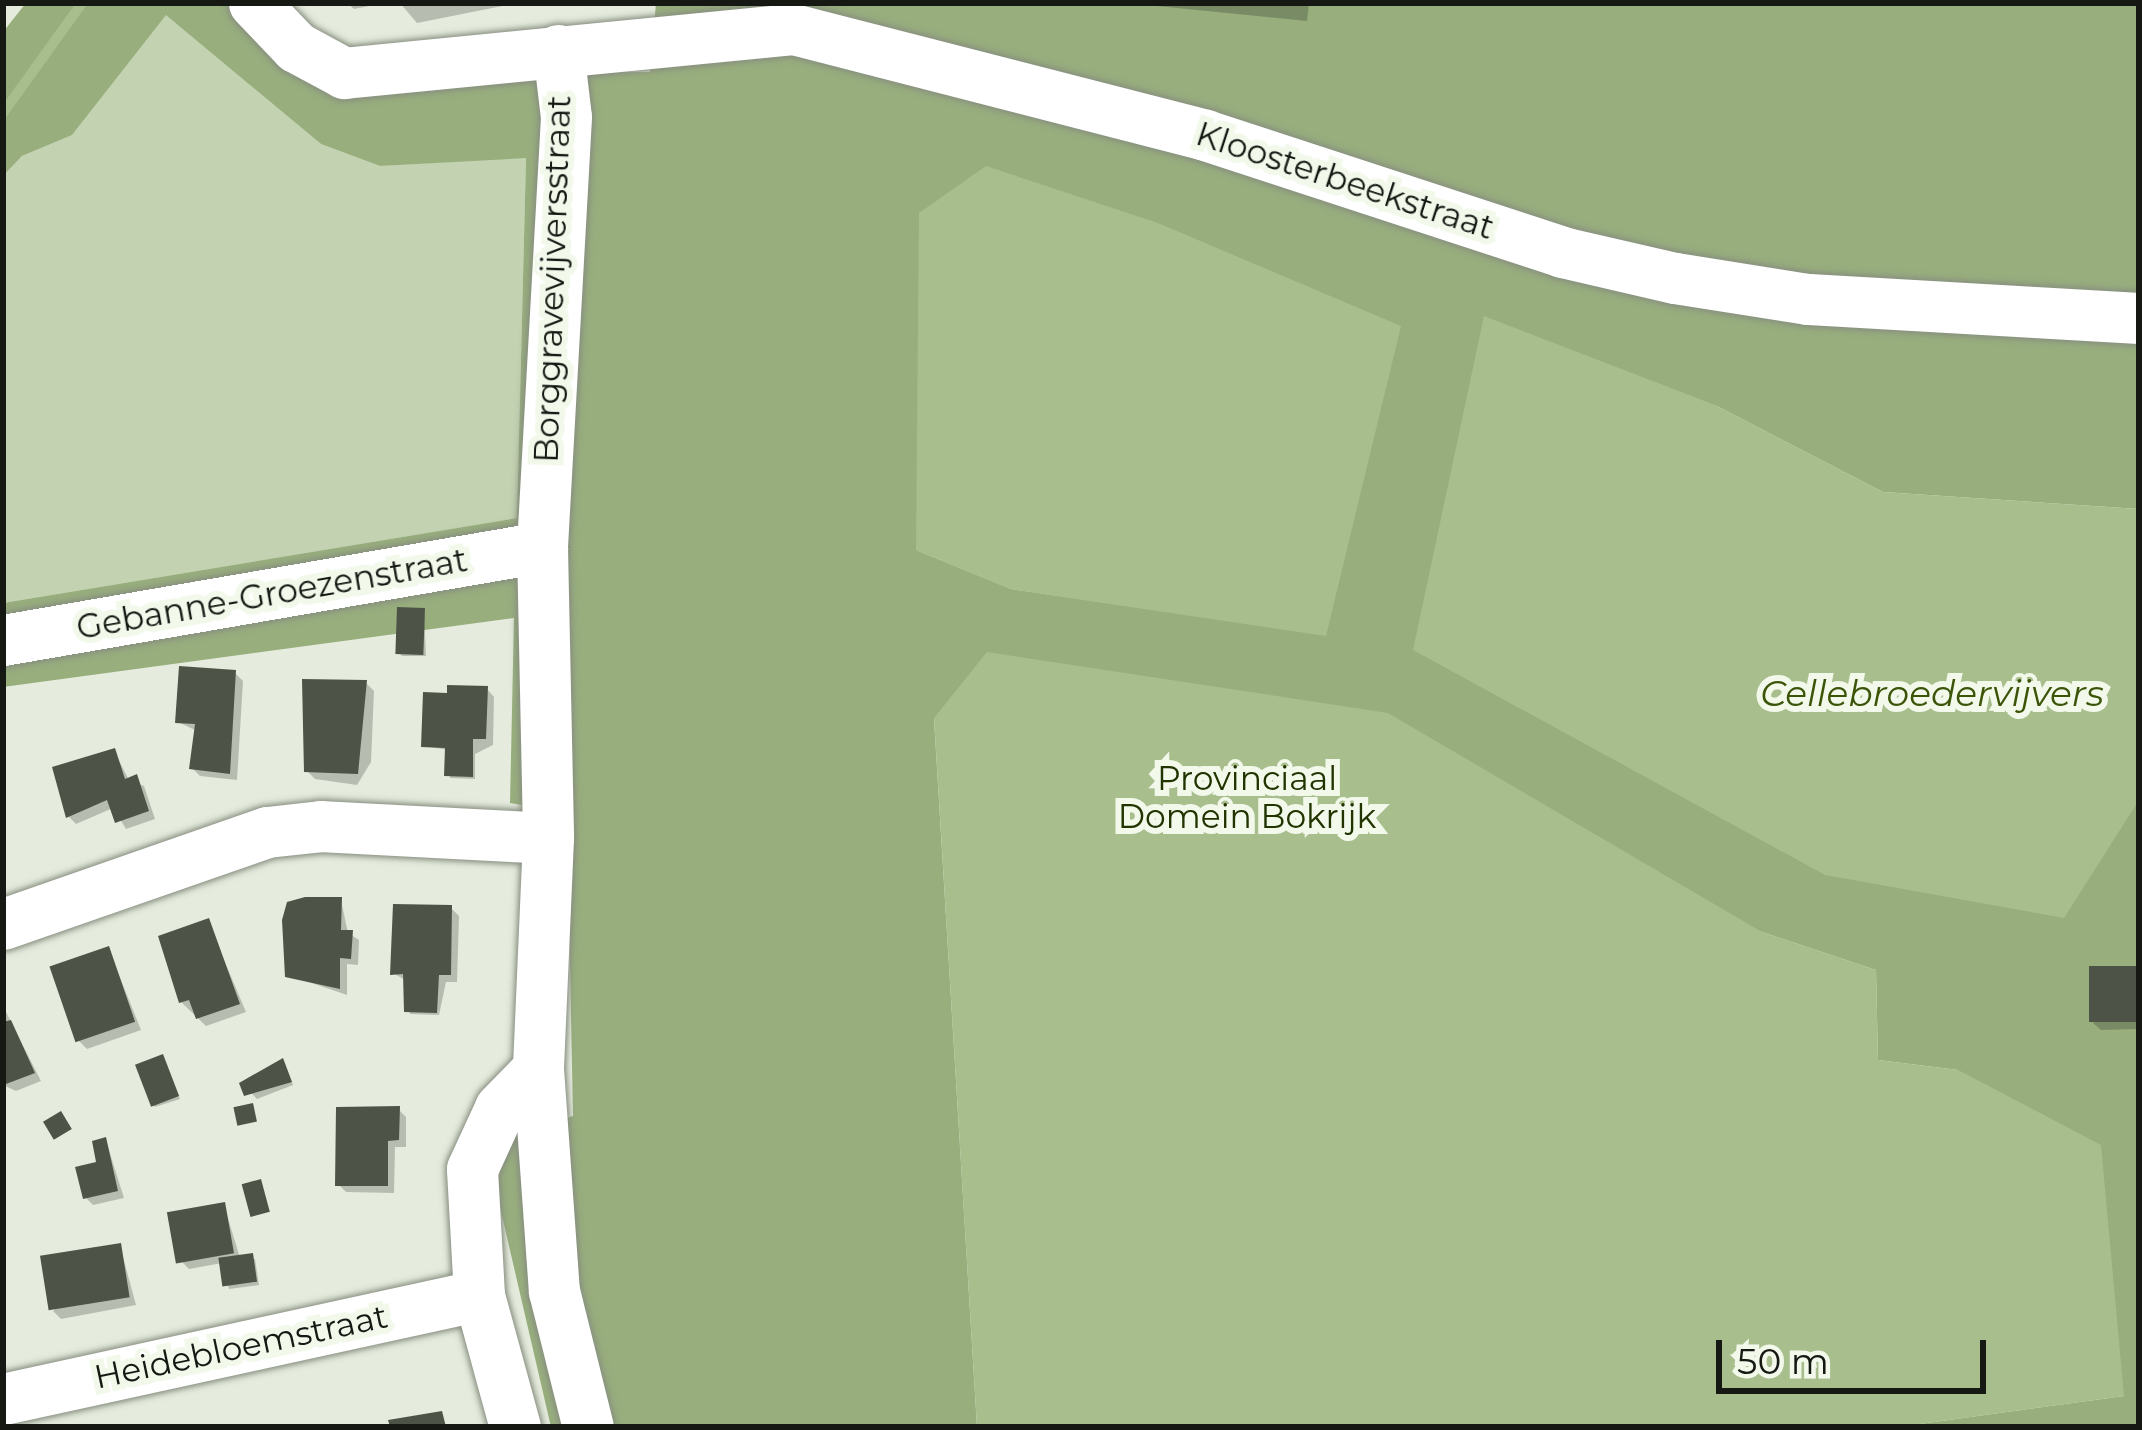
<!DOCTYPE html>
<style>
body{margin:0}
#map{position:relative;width:2142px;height:1430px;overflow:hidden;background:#e5ecdd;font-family:Montserrat,sans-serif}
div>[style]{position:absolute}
.green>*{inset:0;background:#c3d2b1}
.forest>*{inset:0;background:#98ae7d}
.water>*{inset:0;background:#a8be8d}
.shadow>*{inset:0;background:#0003}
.stream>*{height:10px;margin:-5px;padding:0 5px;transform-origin:5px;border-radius:5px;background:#a8be8d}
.building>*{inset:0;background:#4e5347;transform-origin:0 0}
.roads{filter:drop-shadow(0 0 3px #878e80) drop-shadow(0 0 3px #878e80)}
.minor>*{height:51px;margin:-25.5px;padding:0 25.5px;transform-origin:25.5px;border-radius:25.5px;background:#fff}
span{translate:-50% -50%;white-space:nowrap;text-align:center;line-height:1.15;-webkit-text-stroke:12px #f2f9eb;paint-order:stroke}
.street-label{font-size:33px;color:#161913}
.park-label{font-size:33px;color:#213400}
.water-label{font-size:36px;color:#3b5408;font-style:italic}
.frame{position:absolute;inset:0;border:6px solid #161913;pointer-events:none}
.scale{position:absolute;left:1716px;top:1340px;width:270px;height:54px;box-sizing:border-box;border:6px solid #161913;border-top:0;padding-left:15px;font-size:36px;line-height:42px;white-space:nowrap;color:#161913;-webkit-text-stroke:9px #f2f9eb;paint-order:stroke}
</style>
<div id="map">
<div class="green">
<div style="clip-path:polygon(166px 14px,321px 144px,380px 166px,526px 157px,517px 518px,3px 603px,3px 176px,22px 156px,72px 135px)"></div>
</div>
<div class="forest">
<div style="clip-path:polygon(evenodd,26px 3px,227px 3px,290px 63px,528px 73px,650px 72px,656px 3px,2139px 3px,2139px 509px,1883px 492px,1715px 405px,2139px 800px,2139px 1427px,1898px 1427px,2124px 1396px,1958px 1070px,1878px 1060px,1876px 970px,1762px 932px,934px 719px,977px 1427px,551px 1427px,496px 1190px,507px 1137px,573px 1116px,567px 812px,510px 803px,514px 618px,3px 687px,3px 603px,517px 518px,526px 158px,380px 166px,321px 144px,166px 15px,72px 135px,22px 156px,3px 176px,3px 32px,26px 3px,916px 550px,1326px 635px,1011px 589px,916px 550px)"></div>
</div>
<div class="water">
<div style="clip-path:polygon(986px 166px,1158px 223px,1401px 326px,1326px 636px,1010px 589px,916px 550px,919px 213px)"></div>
<div style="clip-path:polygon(1484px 316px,1715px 405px,1883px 492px,2139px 509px,2139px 800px,2064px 918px,1825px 875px,1413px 650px)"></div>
<div style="clip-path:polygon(987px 652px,1388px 713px,1762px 932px,1876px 970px,1878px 1060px,1958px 1070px,2101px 1145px,2124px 1396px,1898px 1427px,977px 1427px,934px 718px)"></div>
</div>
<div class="shadow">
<div style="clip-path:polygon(347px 3px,385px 3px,354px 9px)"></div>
<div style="clip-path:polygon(400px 3px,518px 3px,417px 23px)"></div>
<div style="clip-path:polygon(1127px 3px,1309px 3px,1307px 21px)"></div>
<div style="clip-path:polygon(424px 611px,426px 656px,402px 656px,399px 653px)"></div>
<div style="clip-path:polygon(235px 673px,243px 681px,237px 780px,200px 776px,192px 768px,197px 731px,178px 722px)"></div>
<div style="clip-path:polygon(366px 683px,374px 691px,371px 762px,357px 785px,315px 779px,307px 771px)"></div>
<div style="clip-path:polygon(487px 689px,494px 697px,493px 745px,475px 754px,475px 779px,450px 778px,448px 750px,424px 746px,425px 695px)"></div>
<div style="clip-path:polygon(114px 751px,129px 780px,144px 786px,155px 819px,126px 829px,113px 808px,76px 824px,68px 816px)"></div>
<div style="clip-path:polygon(341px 900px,348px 933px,359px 940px,358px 965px,347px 964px,347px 995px,288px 975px)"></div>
<div style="clip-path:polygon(451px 908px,459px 916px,457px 982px,446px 982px,439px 1015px,410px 1014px,407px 981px,393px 973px)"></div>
<div style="clip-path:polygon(208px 922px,246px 1012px,206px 1026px,181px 1002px)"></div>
<div style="clip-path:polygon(109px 950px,141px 1030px,87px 1049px,79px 1041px)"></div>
<div style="clip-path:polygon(2139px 969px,2139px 1029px,2101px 1030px,2093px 1023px)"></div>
<div style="clip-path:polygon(3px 1006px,41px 1081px,16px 1091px,3px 1085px)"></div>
<div style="clip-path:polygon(163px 1058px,180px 1099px,155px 1107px,152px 1104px)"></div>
<div style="clip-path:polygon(285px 1064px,293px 1085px,257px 1099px,243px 1084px)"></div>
<div style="clip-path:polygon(398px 1109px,406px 1117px,406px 1147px,395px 1147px,394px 1193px,346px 1192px,338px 1184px)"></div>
<div style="clip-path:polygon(106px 1141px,124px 1198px,93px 1205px,85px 1197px)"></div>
<div style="clip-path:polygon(224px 1205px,240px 1258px,255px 1259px,259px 1285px,229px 1289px,222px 1263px,189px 1269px,181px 1261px)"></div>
<div style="clip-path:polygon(120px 1246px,136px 1305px,61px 1319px,53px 1311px)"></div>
</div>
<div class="stream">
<div style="left:3px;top:113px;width:135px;rotate:-54.3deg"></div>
</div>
<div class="building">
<div style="left:397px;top:607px;width:28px;height:47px;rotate:2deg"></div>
<div style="clip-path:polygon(179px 666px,236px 670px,230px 774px,189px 769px,195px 724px,175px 723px)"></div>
<div style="clip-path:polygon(302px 679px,367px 680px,358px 774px,304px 772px)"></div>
<div style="clip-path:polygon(447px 685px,488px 686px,486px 739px,473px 739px,473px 777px,444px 776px,445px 748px,421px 747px,423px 692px,447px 693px)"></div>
<div style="clip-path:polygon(115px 748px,125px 779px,137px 774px,149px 811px,115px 823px,107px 800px,66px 818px,52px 767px)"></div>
<div style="clip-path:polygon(305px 897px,342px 897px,341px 930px,353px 930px,351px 959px,340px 958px,340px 989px,285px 977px,282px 920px,287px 902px)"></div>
<div style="clip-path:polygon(393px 904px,452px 905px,451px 975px,439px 975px,437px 1013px,404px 1012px,403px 974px,390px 975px)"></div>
<div style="clip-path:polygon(209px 918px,240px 1004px,196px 1019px,189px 1000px,179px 1003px,158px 936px)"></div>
<div style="left:109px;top:946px;width:80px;height:63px;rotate:71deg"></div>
<div style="left:2139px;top:966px;width:56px;height:50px;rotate:90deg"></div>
<div style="clip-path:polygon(11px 1020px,35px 1073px,6px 1084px,3px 1022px)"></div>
<div style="left:163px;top:1054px;width:45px;height:30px;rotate:69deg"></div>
<div style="clip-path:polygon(283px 1058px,292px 1082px,244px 1096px,239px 1083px)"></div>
<div style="left:253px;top:1103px;width:19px;height:20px;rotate:78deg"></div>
<div style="clip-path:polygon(400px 1106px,399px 1140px,388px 1141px,388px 1186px,335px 1186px,336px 1107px)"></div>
<div style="left:61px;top:1111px;width:21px;height:21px;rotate:59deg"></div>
<div style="clip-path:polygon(106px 1137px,118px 1191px,83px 1199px,75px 1167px,96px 1162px,92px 1141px)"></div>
<div style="left:261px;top:1179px;width:34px;height:20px;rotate:75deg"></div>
<div style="left:225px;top:1202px;width:52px;height:59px;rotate:80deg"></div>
<div style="left:121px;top:1243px;width:55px;height:82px;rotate:81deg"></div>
<div style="left:253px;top:1253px;width:29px;height:35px;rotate:82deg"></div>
<div style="clip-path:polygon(442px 1411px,446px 1427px,390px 1427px,388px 1420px)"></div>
</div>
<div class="roads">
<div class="minor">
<div style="left:254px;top:3px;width:61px;rotate:46.3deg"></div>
<div style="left:296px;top:47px;width:55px;rotate:28.4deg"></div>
<div style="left:344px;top:73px;width:451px;rotate:-5.6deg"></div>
<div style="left:793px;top:29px;width:425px;rotate:14.4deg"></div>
<div style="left:1205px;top:135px;width:376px;rotate:18.1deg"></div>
<div style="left:1562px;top:252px;width:116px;rotate:13deg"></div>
<div style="left:1675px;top:278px;width:135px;rotate:9deg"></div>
<div style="left:1808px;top:299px;width:332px;rotate:3.3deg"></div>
<div style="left:558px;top:50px;width:67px;rotate:83.2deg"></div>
<div style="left:566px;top:117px;width:431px;rotate:93.2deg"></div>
<div style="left:542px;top:547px;width:291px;rotate:88.8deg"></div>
<div style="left:548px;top:838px;width:231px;rotate:92.5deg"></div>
<div style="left:538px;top:1069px;width:223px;rotate:85.9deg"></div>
<div style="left:554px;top:1291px;width:140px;rotate:76deg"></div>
<div style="left:3px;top:640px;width:547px;rotate:-9.79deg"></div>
<div style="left:3px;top:924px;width:280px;rotate:-19.2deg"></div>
<div style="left:267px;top:832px;width:54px;rotate:-6.3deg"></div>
<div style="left:321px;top:826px;width:227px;rotate:3deg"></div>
<div style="left:3px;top:1399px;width:487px;rotate:-12.3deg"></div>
<div style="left:515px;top:1427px;width:137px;rotate:-105.3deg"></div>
<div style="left:479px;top:1295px;width:126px;rotate:-93.2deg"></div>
<div style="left:472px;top:1169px;width:67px;rotate:-65.3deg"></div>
<div style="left:500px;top:1108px;width:54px;rotate:-45.7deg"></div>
</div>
</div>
<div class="street-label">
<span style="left:1345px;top:181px;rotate:18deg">Kloosterbeekstraat</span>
<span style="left:553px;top:279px;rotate:-88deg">Borggravevijversstraat</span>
<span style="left:272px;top:594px;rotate:-10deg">Gebanne-Groezenstraat</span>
<span style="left:241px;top:1347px;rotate:-12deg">Heidebloemstraat</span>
</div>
<div class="park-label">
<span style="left:1247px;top:798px">Provinciaal<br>Domein Bokrijk</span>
</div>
<div class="water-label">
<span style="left:1932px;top:694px">Cellebroedervijvers</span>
</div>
<div class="frame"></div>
<div class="scale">50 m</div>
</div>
